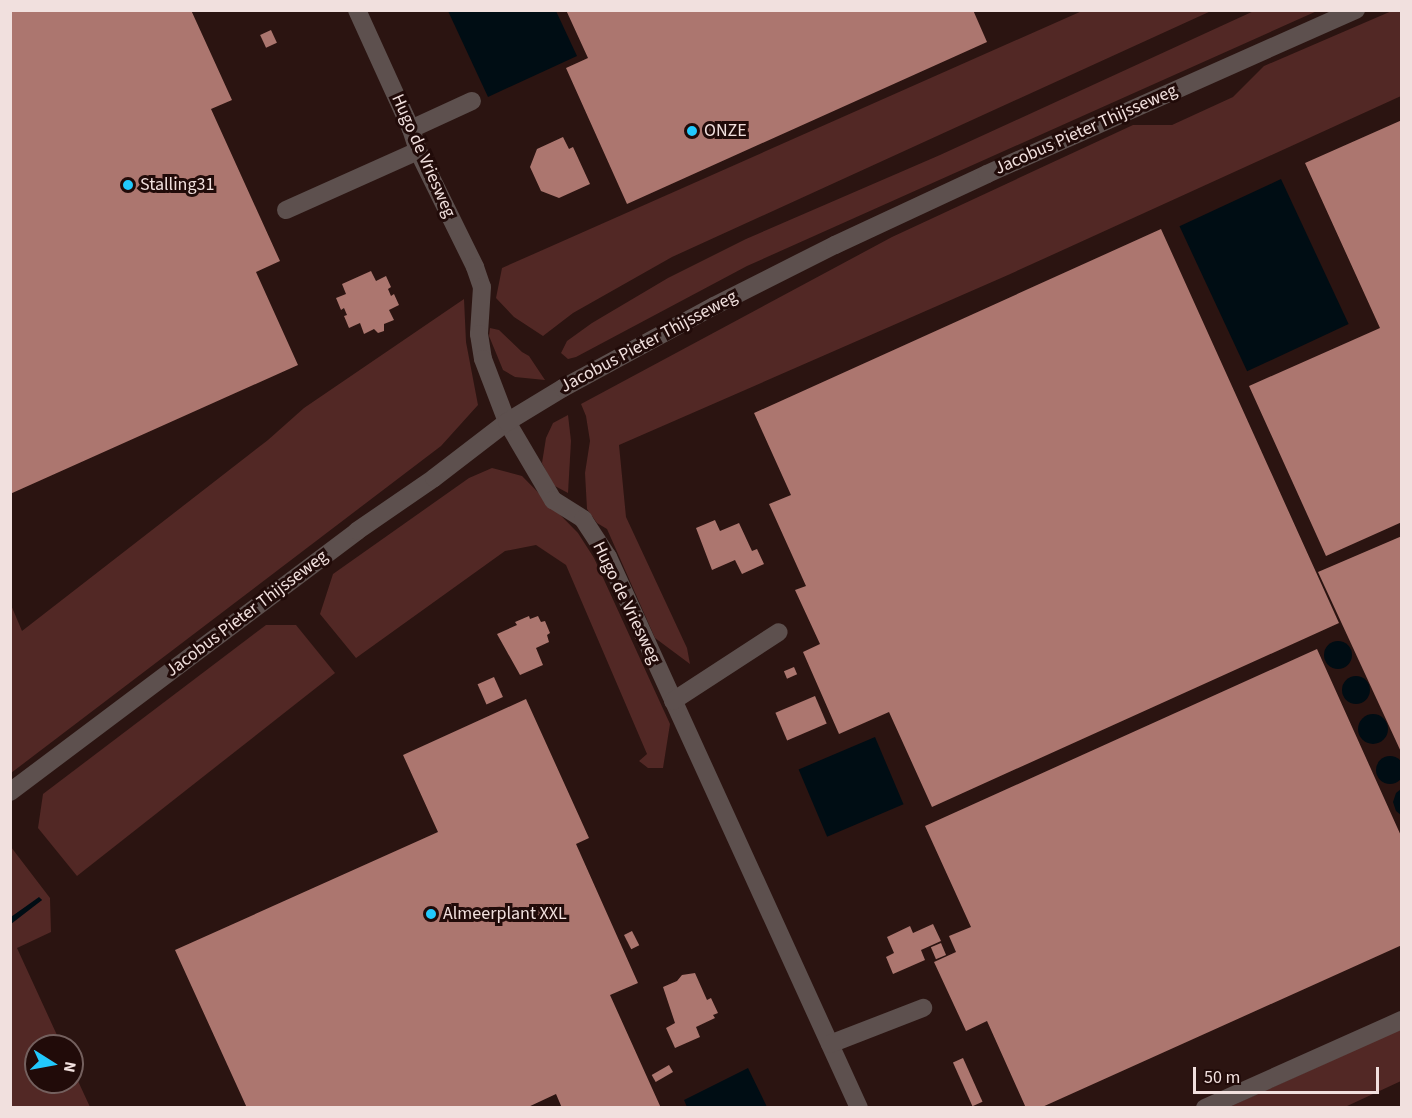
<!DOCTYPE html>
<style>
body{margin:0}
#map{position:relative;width:1412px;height:1118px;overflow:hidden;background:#2b1411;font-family:"Source Sans 3",sans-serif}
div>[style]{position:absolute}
.green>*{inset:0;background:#522825}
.water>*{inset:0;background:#000d14;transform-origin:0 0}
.round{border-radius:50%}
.building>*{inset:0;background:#ac766f;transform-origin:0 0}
.minor>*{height:18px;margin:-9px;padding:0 9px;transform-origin:9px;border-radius:9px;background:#5d504e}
.dots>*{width:16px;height:16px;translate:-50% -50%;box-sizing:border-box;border:3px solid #210b09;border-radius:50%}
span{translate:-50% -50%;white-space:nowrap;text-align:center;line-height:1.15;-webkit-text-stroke:6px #210b09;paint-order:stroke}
.street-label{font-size:18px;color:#f1e0de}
.poi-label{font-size:18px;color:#f1e0de}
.left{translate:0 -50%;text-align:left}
.frame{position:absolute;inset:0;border:12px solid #f1e0de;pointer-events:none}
.north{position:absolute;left:24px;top:1034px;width:60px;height:60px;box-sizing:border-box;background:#210b09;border:2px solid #74605e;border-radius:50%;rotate:101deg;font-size:16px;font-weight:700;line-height:24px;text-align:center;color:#f1e0de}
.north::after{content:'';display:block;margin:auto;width:21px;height:27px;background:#22c9fd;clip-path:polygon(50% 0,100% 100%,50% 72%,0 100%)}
.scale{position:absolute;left:1193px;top:1067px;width:186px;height:27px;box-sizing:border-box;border:3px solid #f1e0de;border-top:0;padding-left:8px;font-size:18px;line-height:21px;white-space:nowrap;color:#f1e0de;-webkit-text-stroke:4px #210b09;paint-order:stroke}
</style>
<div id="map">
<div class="green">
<div style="clip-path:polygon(1256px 10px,1317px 11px,747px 266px,576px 357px,568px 359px,561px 353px,567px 341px,592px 323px,668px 278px,746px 239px,940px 155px)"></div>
<div style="clip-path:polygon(1394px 10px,1401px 11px,1401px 96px,1008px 275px,619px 445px,626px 517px,687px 648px,690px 664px,655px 638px,607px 529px,597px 523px,587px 509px,585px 473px,590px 441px,586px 416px,581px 404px,892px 237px,1133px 125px,1172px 125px,1233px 97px,1264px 66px)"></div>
<div style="clip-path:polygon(1082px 11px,1211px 11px,672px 257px,573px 313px,543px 336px,514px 317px,496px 298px,502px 268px)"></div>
<div style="clip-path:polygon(464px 299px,466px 342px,478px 405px,441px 446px,11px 773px,11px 605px,22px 631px,268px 440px,304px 408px)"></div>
<div style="clip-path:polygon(490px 328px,499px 330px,522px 352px,529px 356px,545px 380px,515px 377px,503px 370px,489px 336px)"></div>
<div style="clip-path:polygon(568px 415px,571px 441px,568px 493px,553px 485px,542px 463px,546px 438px,553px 423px)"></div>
<div style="clip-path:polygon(492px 468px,522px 476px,578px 533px,594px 558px,670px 724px,663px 768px,648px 768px,639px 761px,647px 754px,566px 565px,536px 545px,505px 551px,356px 658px,320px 614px,333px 574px,469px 478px)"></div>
<div style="clip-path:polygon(266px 625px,296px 625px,335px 673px,77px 876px,38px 828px,43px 794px)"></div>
<div style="clip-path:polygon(11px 847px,50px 898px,51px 932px,17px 948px,62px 1046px,36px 1046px,36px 1082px,72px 1082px,72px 1068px,90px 1107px,11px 1107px,10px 924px,42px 900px,39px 898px,11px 917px)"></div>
<div style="clip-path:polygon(1401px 1029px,1401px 1081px,1345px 1107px,1227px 1108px)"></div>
</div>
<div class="water">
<div style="clip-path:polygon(448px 11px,556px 11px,577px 56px,488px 97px)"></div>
<div style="left:1281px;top:179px;width:160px;height:112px;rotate:65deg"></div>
<div class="round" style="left:1324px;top:641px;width:28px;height:28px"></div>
<div class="round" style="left:1342px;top:676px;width:28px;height:28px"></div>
<div class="round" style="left:1358px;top:714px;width:30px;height:30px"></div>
<div style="left:875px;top:737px;width:73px;height:83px;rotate:67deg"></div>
<div class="round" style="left:1376px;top:756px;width:28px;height:28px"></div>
<div style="clip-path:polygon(1401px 789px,1402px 789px,1401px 815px,1396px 811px,1393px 802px,1396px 793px)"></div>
<div style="clip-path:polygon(39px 897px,42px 900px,11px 924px,11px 917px)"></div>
<div style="clip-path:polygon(748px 1068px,767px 1107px,687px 1107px,684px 1100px)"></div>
</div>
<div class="building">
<div style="clip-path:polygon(10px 10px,191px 10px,232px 100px,211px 109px,280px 261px,256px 272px,298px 365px,10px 494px)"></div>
<div style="clip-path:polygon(566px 10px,973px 10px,987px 42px,627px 204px,566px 68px,588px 58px)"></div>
<div style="left:271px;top:30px;width:14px;height:12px;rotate:65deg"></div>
<div style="clip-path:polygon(1402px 120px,1402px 522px,1326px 556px,1249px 386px,1380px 328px,1305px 163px)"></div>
<div style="clip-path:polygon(563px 137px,569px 149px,573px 147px,590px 184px,559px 198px,541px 191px,530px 167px,537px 149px)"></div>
<div style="clip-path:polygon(1161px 229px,1339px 623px,932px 807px,889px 712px,839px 734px,803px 652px,820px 644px,795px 590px,806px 586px,769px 504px,791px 495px,754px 413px)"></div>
<div style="clip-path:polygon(371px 271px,376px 281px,386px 276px,391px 287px,388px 289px,391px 296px,394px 294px,399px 305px,389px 310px,394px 320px,384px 324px,384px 331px,378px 333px,374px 329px,364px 334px,360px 323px,349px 328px,344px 316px,347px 315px,344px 308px,341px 310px,336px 298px,346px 294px,342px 284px)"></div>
<div style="clip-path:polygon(715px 520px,720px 531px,739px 523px,752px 551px,757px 549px,764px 564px,742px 574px,735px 560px,712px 570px,696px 528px)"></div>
<div style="clip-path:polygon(1402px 536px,1402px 754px,1318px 572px)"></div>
<div style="clip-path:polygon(529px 616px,530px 619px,538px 616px,541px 622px,545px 621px,550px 633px,547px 635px,549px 642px,536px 648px,543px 665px,520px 675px,497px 634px,517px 625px,515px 622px)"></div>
<div style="clip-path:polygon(1317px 649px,1402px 838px,1402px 945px,1040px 1108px,1026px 1108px,987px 1021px,966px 1031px,934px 962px,956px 952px,949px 936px,971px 927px,925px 826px)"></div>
<div style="left:794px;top:667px;width:8px;height:11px;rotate:67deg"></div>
<div style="left:494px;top:677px;width:22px;height:18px;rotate:66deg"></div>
<div style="left:815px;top:696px;width:30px;height:43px;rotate:67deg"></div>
<div style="clip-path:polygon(526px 699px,589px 838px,576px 844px,638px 983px,610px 995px,661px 1108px,562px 1108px,556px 1094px,526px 1108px,247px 1108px,175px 950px,438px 832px,403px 755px)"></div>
<div style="clip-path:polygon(933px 924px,941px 941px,921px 950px,925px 960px,893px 974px,886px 957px,894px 953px,887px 937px,910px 926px,913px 933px)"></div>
<div style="left:632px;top:931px;width:16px;height:9px;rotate:63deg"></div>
<div style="left:941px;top:943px;width:13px;height:11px;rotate:67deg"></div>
<div style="clip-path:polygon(695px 973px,707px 1000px,711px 998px,718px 1013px,713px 1015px,715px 1018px,696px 1027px,700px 1037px,675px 1048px,666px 1028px,675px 1023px,663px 987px,677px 981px,682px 975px)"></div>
<div style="left:963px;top:1058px;width:48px;height:11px;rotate:66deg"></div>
<div style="left:669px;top:1065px;width:8px;height:20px;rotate:60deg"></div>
</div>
<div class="minor">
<div style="left:357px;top:10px;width:131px;rotate:65.6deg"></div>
<div style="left:411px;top:129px;width:23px;rotate:72deg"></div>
<div style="left:418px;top:151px;width:129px;rotate:63.8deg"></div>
<div style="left:475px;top:267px;width:21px;rotate:71deg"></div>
<div style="left:482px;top:287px;width:47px;rotate:93.7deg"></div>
<div style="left:479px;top:334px;width:25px;rotate:81deg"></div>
<div style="left:483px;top:359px;width:67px;rotate:69.1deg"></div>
<div style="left:507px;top:422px;width:91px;rotate:59.5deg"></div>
<div style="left:553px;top:500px;width:36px;rotate:32deg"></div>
<div style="left:583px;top:519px;width:45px;rotate:56.7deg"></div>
<div style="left:608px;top:557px;width:605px;rotate:65.51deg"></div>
<div style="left:411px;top:129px;width:67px;rotate:-24.7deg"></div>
<div style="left:286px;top:210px;width:145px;rotate:-24.1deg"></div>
<div style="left:673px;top:701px;width:126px;rotate:-33.1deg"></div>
<div style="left:10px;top:792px;width:434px;rotate:-36.9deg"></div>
<div style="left:357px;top:531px;width:93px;rotate:-34.5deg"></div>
<div style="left:434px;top:478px;width:92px;rotate:-37.5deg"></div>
<div style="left:507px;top:422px;width:66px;rotate:-31.3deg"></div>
<div style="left:563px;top:388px;width:172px;rotate:-28.5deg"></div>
<div style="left:714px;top:306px;width:136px;rotate:-26.8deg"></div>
<div style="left:835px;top:245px;width:168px;rotate:-25deg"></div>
<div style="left:987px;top:174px;width:404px;rotate:-24deg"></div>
<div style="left:830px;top:1044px;width:100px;rotate:-21.2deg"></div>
<div style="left:1205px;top:1108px;width:216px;rotate:-24.1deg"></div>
</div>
<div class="dots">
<div style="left:692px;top:131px;background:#22c9fd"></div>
<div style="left:128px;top:185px;background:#22c9fd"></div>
<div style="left:431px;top:914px;background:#22c9fd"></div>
</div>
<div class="street-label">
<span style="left:1086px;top:130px;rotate:-24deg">Jacobus Pieter Thijsseweg</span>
<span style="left:423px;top:156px;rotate:66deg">Hugo de Vriesweg</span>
<span style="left:649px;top:342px;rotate:-28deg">Jacobus Pieter Thijsseweg</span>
<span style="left:626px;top:603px;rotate:64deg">Hugo de Vriesweg</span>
<span style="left:247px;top:614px;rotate:-37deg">Jacobus Pieter Thijsseweg</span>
</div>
<div class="poi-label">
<span class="left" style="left:704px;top:131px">ONZE</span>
<span class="left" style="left:140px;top:185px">Stalling31</span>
<span class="left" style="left:443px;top:914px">Almeerplant XXL</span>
</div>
<div class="frame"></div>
<div class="north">N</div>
<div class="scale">50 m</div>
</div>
